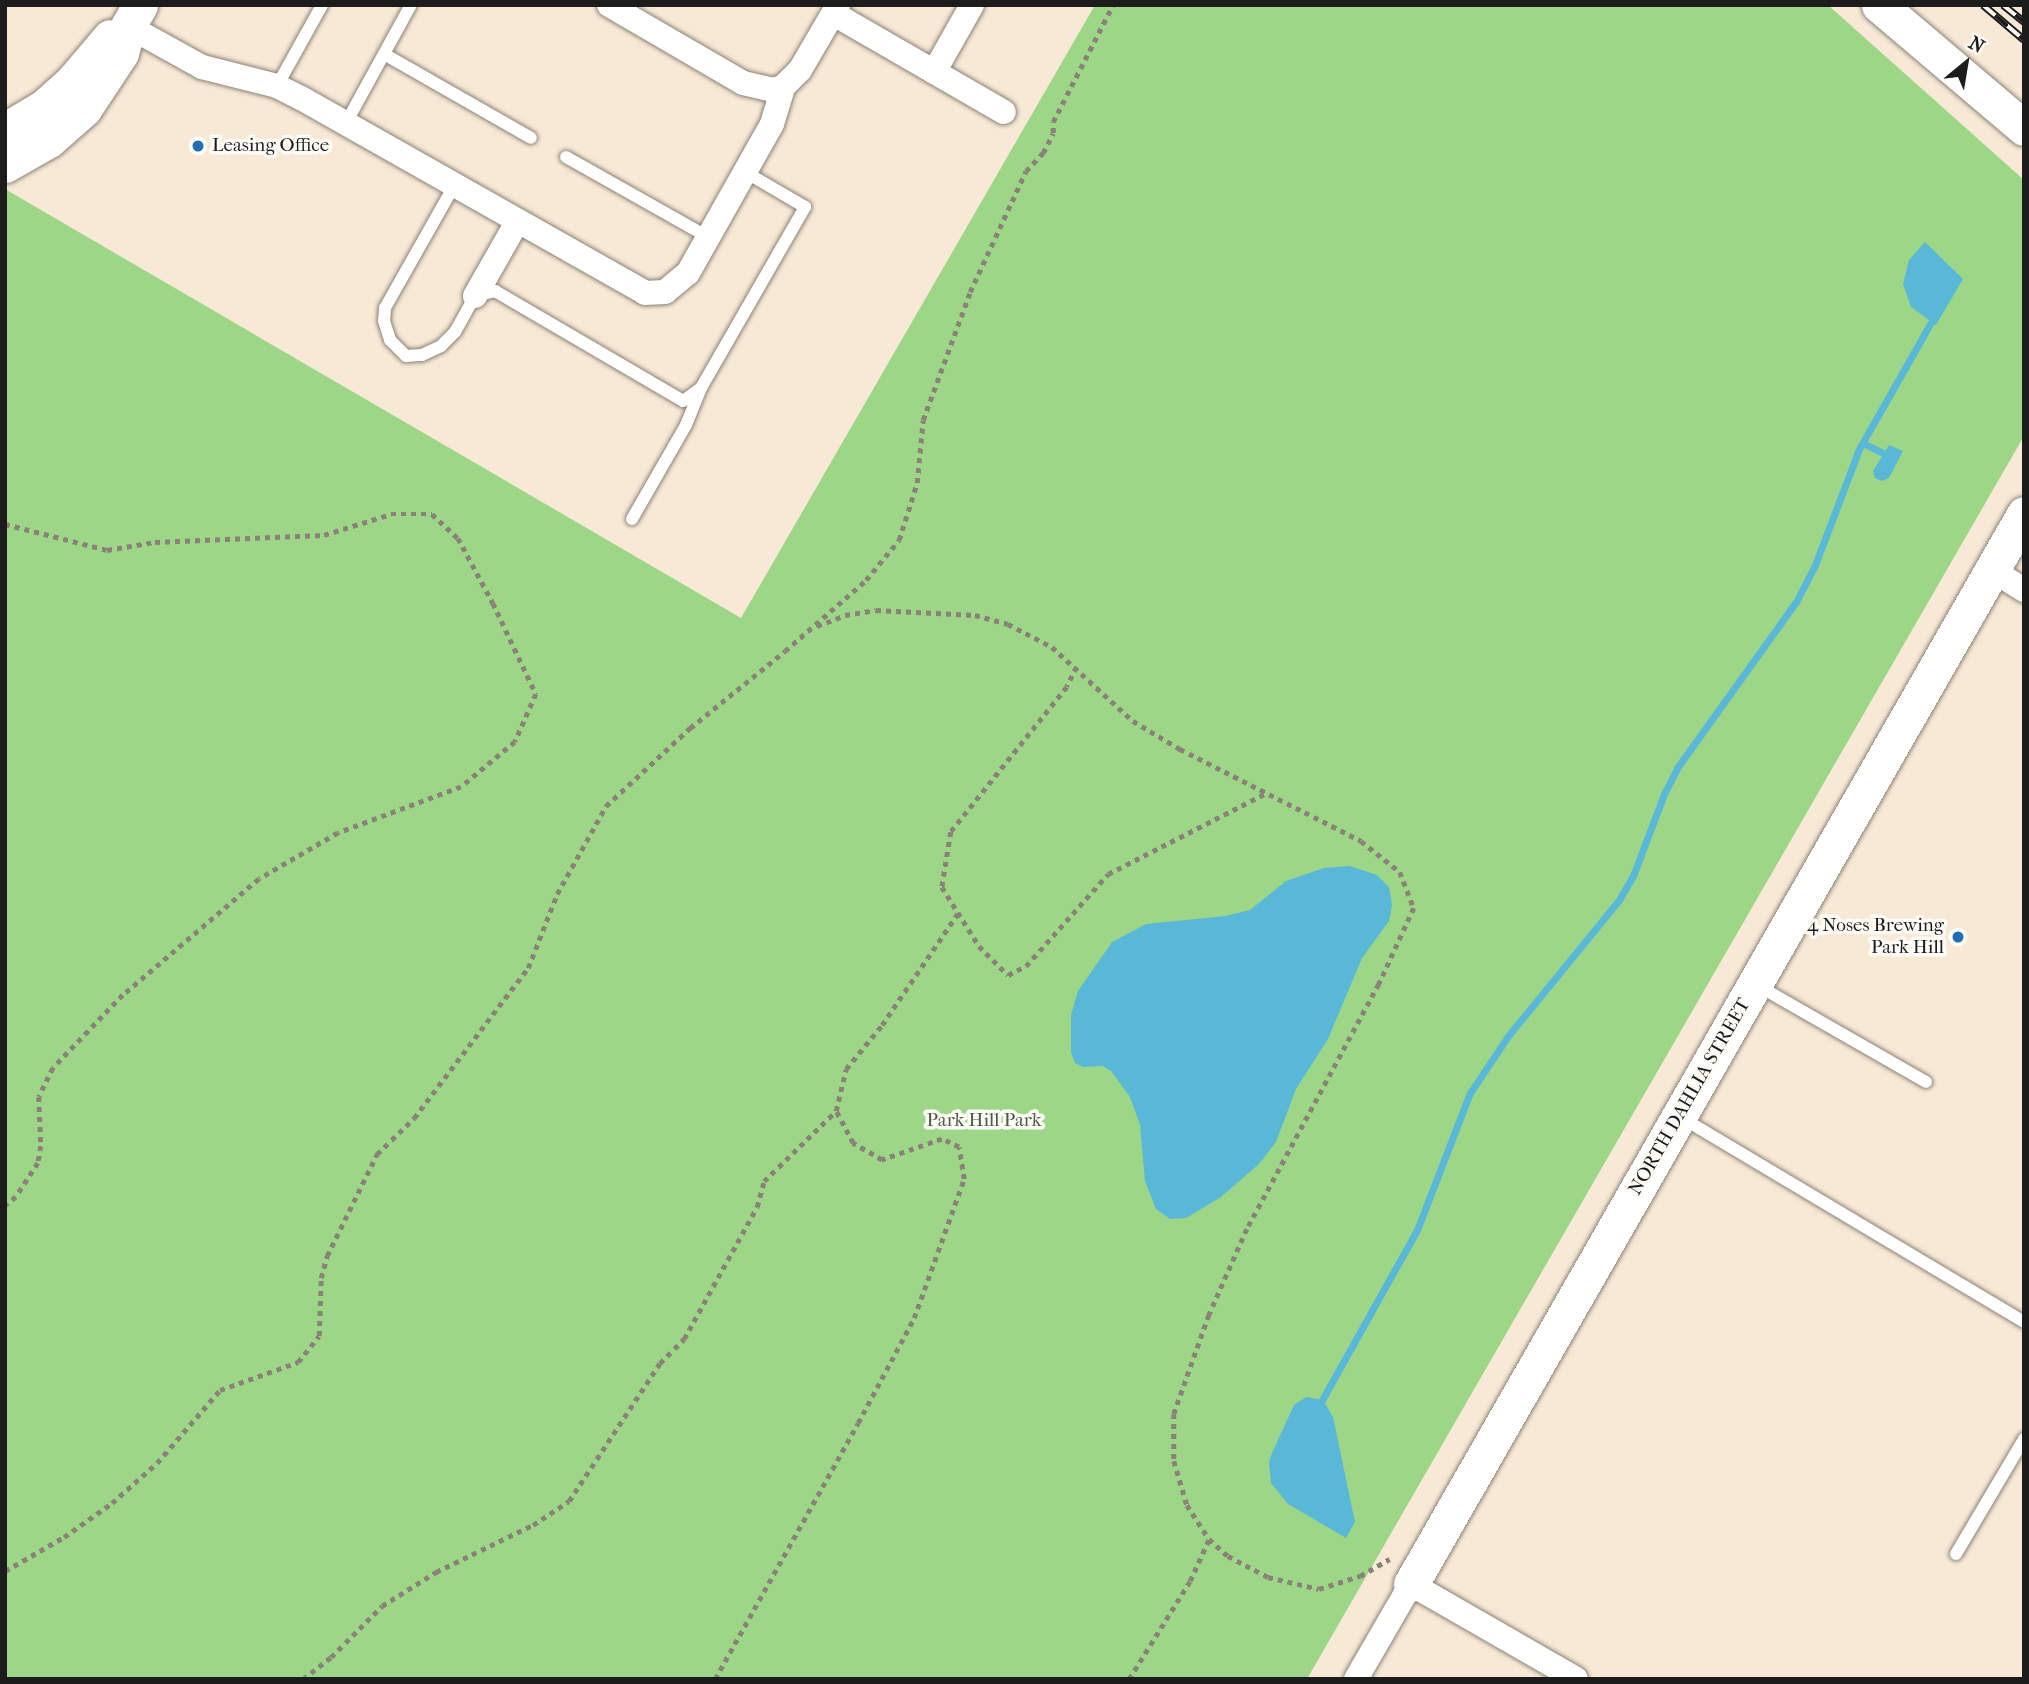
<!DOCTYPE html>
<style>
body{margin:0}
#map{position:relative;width:2029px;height:1684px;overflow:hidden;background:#f7e9d5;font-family:"IM FELL French Canon",serif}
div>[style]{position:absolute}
.green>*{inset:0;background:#9ed688}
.water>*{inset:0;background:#59b8d7}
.stream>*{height:7px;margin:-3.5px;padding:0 3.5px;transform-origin:3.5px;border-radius:3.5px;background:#59b8d7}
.path>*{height:4.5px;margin-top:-2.25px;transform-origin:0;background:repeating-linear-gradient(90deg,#8a8278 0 5px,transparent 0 10px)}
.roads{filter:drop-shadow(0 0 2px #8a8278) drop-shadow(0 0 2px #8a8278)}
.lane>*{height:12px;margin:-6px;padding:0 6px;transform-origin:6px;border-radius:6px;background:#fff}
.street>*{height:24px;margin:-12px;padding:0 12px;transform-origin:12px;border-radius:12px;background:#fff}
.secondary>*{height:35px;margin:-17.5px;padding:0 17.5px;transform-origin:17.5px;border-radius:17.5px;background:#fff}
.rail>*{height:8px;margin-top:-4px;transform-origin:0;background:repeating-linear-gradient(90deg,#fdfcf7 0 16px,#1c1c1c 0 32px);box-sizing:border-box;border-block:2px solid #1c1c1c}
.dots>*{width:19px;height:19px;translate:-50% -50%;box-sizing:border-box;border:4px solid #fdfcf7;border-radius:50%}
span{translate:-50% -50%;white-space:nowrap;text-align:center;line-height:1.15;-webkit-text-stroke:7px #fdfcf7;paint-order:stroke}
.poi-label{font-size:19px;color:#1c1c1c}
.left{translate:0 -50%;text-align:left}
.right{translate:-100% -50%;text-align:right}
.street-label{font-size:19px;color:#1c1c1c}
.park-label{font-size:19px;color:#4a5d42}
.frame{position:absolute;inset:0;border:7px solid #1c1c1c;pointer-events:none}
.north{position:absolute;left:1931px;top:28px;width:70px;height:70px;-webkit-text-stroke:5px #fdfcf7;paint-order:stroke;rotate:30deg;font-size:19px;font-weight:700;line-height:28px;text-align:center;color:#1c1c1c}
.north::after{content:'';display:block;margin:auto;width:24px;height:32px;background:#1c1c1c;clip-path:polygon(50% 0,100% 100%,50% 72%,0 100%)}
</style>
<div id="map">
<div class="green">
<div style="clip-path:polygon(1095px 5px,1828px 5px,2024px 180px,2024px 436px,1307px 1679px,5px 1679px,5px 189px,741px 618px)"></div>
</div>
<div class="water">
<div style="clip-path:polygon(1925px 242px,1963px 279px,1936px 325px,1911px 307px,1903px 284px,1909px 260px)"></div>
<div style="clip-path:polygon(1889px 445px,1903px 451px,1889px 478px,1882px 481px,1875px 478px,1873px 471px)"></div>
<div style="clip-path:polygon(1350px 866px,1377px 875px,1389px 887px,1392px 905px,1389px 921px,1362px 958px,1328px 1039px,1296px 1089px,1276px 1142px,1259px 1164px,1221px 1197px,1186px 1218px,1170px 1219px,1156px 1209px,1145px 1181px,1140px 1125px,1130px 1097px,1111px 1071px,1103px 1066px,1083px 1067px,1075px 1063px,1071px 1052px,1071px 1015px,1078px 991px,1112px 942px,1146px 924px,1226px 916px,1250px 910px,1286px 881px,1324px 868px)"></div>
<div style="clip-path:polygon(1306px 1397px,1323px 1400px,1333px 1417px,1355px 1522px,1346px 1538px,1288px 1504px,1271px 1483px,1269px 1462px,1272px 1453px,1294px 1405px)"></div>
</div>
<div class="stream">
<div style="left:1863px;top:443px;width:22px;rotate:27deg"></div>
<div style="left:1322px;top:1400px;width:195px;rotate:-60.8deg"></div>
<div style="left:1417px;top:1230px;width:147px;rotate:-68.9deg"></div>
<div style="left:1470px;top:1093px;width:69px;rotate:-56.3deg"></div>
<div style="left:1508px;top:1036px;width:176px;rotate:-50.8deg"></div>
<div style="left:1619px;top:900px;width:28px;rotate:-60deg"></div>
<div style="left:1633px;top:876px;width:88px;rotate:-69.3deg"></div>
<div style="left:1664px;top:794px;width:29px;rotate:-63deg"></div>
<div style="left:1677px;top:768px;width:204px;rotate:-54.4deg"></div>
<div style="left:1796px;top:602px;width:42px;rotate:-62.8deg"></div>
<div style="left:1815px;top:565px;width:124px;rotate:-69.2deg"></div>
<div style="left:1859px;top:449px;width:146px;rotate:-60.4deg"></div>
</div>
<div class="path">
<div style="left:5px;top:524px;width:105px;rotate:14.3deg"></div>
<div style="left:107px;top:550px;width:49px;rotate:-9.5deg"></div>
<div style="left:155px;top:542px;width:169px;rotate:-2.4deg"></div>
<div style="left:324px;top:535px;width:70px;rotate:-17.4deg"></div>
<div style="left:391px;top:514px;width:41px"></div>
<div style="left:432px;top:514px;width:35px;rotate:43deg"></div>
<div style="left:458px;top:538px;width:74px;rotate:61.7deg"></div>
<div style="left:493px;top:603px;width:101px;rotate:64.7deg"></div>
<div style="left:536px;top:694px;width:52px;rotate:113.6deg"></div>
<div style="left:515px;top:742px;width:70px;rotate:140.2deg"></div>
<div style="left:461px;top:787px;width:131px;rotate:159.5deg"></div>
<div style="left:338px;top:833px;width:91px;rotate:149.8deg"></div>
<div style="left:259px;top:879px;width:179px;rotate:139.5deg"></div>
<div style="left:123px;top:995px;width:101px;rotate:133.8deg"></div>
<div style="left:53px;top:1068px;width:32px;rotate:116deg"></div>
<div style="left:39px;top:1097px;width:49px;rotate:87.7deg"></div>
<div style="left:41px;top:1146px;width:17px;rotate:100deg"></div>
<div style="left:38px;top:1163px;width:40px;rotate:122.9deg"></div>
<div style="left:16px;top:1197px;width:14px;rotate:141deg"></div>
<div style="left:817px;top:626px;width:30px;rotate:-21deg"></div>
<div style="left:845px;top:615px;width:31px;rotate:-9deg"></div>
<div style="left:876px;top:610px;width:99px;rotate:2.9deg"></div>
<div style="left:975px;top:615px;width:34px;rotate:15deg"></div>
<div style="left:1008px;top:624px;width:50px;rotate:27.6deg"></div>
<div style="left:1052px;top:647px;width:110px;rotate:42.4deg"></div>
<div style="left:1133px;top:721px;width:55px;rotate:30.8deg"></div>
<div style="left:1180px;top:749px;width:203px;rotate:26.9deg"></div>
<div style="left:1361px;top:841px;width:50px;rotate:38.5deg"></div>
<div style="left:1400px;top:872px;width:39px;rotate:69deg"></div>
<div style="left:1414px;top:908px;width:84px;rotate:114.7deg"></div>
<div style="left:1379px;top:984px;width:278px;rotate:118.3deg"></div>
<div style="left:1247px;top:1229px;width:94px;rotate:113.8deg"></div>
<div style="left:1209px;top:1315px;width:105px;rotate:109.5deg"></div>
<div style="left:1174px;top:1414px;width:47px;rotate:90deg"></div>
<div style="left:1174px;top:1461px;width:46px;rotate:73.5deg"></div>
<div style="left:1187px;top:1505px;width:40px;rotate:57.1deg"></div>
<div style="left:1209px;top:1539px;width:25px;rotate:42deg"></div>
<div style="left:1228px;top:1556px;width:45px;rotate:27.7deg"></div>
<div style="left:1268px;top:1577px;width:52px;rotate:13.2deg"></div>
<div style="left:1319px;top:1589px;width:43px;rotate:-17.6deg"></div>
<div style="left:1360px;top:1576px;width:34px;rotate:-30deg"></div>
<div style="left:1077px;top:667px;width:22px;rotate:117deg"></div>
<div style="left:1067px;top:687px;width:186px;rotate:128.7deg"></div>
<div style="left:951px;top:832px;width:56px;rotate:99.3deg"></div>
<div style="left:942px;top:887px;width:70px;rotate:57.9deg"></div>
<div style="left:979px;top:946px;width:41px;rotate:45deg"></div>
<div style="left:1008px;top:975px;width:20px;rotate:-27deg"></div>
<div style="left:1026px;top:966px;width:123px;rotate:-48.3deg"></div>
<div style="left:1108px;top:874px;width:175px;rotate:-27.1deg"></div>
<div style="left:5px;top:1571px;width:68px;rotate:-30deg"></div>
<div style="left:64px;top:1537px;width:59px;rotate:-35.3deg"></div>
<div style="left:112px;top:1503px;width:60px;rotate:-41.6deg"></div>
<div style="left:157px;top:1463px;width:96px;rotate:-49.2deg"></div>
<div style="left:220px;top:1390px;width:83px;rotate:-19.7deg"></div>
<div style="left:298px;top:1362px;width:33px;rotate:-51deg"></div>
<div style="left:319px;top:1336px;width:58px;rotate:-88deg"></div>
<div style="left:321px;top:1278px;width:23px;rotate:-75deg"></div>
<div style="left:327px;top:1256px;width:114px;rotate:-63.9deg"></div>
<div style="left:377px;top:1154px;width:52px;rotate:-44.2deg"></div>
<div style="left:414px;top:1118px;width:188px;rotate:-52.8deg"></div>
<div style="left:528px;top:968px;width:79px;rotate:-68.6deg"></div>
<div style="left:557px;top:894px;width:101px;rotate:-60.9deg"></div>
<div style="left:606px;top:806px;width:115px;rotate:-42.9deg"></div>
<div style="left:690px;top:728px;width:122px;rotate:-39deg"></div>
<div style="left:785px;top:651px;width:108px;rotate:-41.2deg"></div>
<div style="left:866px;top:580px;width:52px;rotate:-50.5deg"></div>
<div style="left:899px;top:540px;width:60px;rotate:-72.5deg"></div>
<div style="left:917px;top:483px;width:63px;rotate:-84.6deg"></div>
<div style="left:923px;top:420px;width:136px;rotate:-69.8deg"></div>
<div style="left:970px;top:292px;width:133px;rotate:-65.2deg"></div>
<div style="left:1026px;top:171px;width:25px;rotate:-47deg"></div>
<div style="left:1043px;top:153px;width:22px;rotate:-63deg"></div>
<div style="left:1053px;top:133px;width:11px;rotate:-90deg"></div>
<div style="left:1053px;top:122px;width:131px;rotate:-62.9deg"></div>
<div style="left:303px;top:1679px;width:36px;rotate:-38deg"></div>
<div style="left:331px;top:1657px;width:72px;rotate:-45deg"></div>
<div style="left:382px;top:1606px;width:64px;rotate:-32.2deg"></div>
<div style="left:436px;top:1572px;width:108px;rotate:-25.9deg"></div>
<div style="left:533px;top:1525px;width:43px;rotate:-33.7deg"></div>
<div style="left:569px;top:1501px;width:165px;rotate:-56.6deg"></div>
<div style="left:660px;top:1363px;width:34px;rotate:-45deg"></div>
<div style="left:684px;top:1339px;width:151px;rotate:-61.1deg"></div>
<div style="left:757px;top:1207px;width:27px;rotate:-75deg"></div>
<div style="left:764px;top:1181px;width:100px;rotate:-44.2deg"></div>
<div style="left:836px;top:1111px;width:43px;rotate:-76.6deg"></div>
<div style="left:846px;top:1069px;width:57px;rotate:-50.7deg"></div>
<div style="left:882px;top:1025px;width:135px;rotate:-55.8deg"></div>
<div style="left:715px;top:1679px;width:293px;rotate:-60.8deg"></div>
<div style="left:858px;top:1423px;width:119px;rotate:-61.9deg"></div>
<div style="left:914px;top:1318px;width:148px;rotate:-70.2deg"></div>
<div style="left:964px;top:1179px;width:32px;rotate:-99deg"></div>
<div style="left:959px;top:1147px;width:19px;rotate:-155deg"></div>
<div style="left:942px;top:1139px;width:64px;rotate:160.7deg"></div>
<div style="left:882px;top:1160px;width:34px;rotate:-150deg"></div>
<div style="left:853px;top:1143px;width:36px;rotate:-118deg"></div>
<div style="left:1129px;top:1679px;width:115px;rotate:-58.1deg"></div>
<div style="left:1190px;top:1581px;width:46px;rotate:-65.7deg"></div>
</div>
<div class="roads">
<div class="lane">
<div style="left:384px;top:54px;width:169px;rotate:29.7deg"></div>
<div style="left:277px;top:86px;width:93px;rotate:-60.9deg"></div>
<div style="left:346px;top:123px;width:135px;rotate:-61.2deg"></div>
<div style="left:566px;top:157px;width:163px;rotate:29.4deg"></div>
<div style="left:454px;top:186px;width:140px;rotate:119.5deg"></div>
<div style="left:385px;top:308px;width:13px;rotate:94deg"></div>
<div style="left:384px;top:321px;width:20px;rotate:72deg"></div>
<div style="left:390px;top:340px;width:23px;rotate:45deg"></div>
<div style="left:406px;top:356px;width:16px;rotate:-4deg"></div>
<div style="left:422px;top:355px;width:21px;rotate:-25deg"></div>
<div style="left:441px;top:346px;width:20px;rotate:-45deg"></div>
<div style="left:455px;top:332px;width:41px;rotate:-60.9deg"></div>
<div style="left:475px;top:296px;width:21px;rotate:-14deg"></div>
<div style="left:495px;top:291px;width:218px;rotate:30.3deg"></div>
<div style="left:683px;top:401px;width:22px;rotate:-36deg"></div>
<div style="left:701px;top:388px;width:209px;rotate:-60.1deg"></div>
<div style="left:805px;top:207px;width:69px;rotate:-149.7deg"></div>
<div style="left:632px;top:519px;width:108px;rotate:-60.1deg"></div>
<div style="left:686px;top:425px;width:40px;rotate:-68deg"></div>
<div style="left:1755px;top:984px;width:197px;rotate:29.8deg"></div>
<div style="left:1682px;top:1118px;width:398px;rotate:30.8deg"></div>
<div style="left:1956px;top:1554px;width:134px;rotate:-59.4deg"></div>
</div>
<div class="street">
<div style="left:609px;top:5px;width:155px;rotate:30.2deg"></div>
<div style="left:743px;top:83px;width:31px;rotate:13deg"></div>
<div style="left:773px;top:90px;width:10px;rotate:-17deg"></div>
<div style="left:783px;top:87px;width:24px;rotate:-45deg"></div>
<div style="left:800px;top:70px;width:75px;rotate:-59.7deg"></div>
<div style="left:834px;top:14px;width:196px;rotate:30deg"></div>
<div style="left:128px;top:26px;width:85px;rotate:29deg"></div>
<div style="left:202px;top:67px;width:77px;rotate:14.2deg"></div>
<div style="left:277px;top:86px;width:27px;rotate:27deg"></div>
<div style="left:301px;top:98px;width:395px;rotate:29.5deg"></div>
<div style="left:645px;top:293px;width:20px;rotate:-3deg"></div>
<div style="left:665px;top:292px;width:30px;rotate:-40deg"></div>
<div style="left:688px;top:273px;width:171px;rotate:-60.6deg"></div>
<div style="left:772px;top:124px;width:39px;rotate:-73deg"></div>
<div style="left:934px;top:72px;width:77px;rotate:-60.4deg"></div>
<div style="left:475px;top:296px;width:85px;rotate:-60.4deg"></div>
<div style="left:1992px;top:570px;width:38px;rotate:32deg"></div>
<div style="left:1356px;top:1679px;width:110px;rotate:-59.9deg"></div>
<div style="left:1411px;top:1584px;width:190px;rotate:29.9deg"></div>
</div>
<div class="secondary">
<div style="left:1879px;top:5px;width:190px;rotate:40.3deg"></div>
<div style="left:5px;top:130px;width:45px;rotate:-30.5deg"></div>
<div style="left:44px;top:107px;width:36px;rotate:-42deg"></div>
<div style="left:71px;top:83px;width:60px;rotate:-49.7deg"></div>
<div style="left:5px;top:165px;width:51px;rotate:-29.6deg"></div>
<div style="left:49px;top:140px;width:47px;rotate:-41.5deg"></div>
<div style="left:84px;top:109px;width:67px;rotate:-56.5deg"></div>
<div style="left:121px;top:53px;width:28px;rotate:-75deg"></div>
<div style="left:128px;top:26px;width:24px;rotate:-60deg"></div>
<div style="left:1411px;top:1584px;width:1233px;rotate:-60.19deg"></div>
</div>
</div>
<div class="rail">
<div style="left:1983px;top:5px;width:54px;rotate:40.5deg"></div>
<div style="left:2003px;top:5px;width:27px;rotate:39deg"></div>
</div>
<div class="dots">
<div style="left:198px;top:146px;background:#1f6fb2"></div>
<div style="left:1958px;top:937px;background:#1f6fb2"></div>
</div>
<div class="poi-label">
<span class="left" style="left:212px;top:146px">Leasing Office</span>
<span class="right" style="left:1944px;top:937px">4 Noses Brewing<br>Park Hill</span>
</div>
<div class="street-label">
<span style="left:1690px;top:1097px;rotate:-60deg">NORTH DAHLIA STREET</span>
</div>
<div class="park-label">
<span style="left:984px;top:1121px">Park Hill Park</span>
</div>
<div class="frame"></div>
<div class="north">N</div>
</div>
